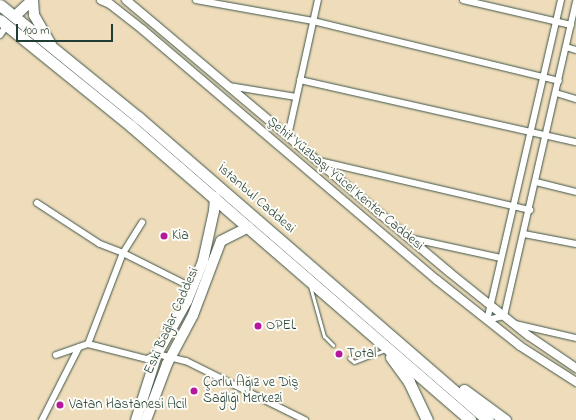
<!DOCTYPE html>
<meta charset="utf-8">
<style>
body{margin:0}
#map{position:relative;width:576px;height:420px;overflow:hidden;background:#eedcba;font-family:"Indie Flower",sans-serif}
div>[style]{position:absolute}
.roads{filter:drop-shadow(0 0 1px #3e5548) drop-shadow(0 0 1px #3e5548)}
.service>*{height:3px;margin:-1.5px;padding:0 1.5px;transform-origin:1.5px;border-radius:1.5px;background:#fff}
.minor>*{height:6px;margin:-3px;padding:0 3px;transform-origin:3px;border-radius:3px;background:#fff}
.tertiary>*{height:8px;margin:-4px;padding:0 4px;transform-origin:4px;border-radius:4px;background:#fff}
.primary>*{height:10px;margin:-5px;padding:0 5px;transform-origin:5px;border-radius:5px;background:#fff}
.trunk>*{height:11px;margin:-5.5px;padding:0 5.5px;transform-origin:5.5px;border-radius:5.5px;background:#fff}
.dots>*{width:11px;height:11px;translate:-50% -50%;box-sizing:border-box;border:2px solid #fdfcf7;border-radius:50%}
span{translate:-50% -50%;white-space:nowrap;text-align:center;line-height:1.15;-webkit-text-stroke:4px #fdfcf7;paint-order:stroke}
.street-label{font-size:14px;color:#1f3d34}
.poi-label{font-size:14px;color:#1f3d34}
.left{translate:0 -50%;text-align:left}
.scale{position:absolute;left:16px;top:24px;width:97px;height:18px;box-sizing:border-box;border:2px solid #1f3d34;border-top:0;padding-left:5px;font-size:12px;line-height:14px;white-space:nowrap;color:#1f3d34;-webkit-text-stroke:3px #fdfcf7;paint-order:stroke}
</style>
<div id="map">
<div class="roads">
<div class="service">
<div style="left:310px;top:286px;width:52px;rotate:74.4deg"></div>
<div style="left:324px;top:336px;width:13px;rotate:45deg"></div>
<div style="left:349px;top:358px;width:6px;rotate:39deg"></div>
<div style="left:354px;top:362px;width:33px;rotate:-21deg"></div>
</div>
<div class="minor">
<div style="left:196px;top:0;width:119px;rotate:10.2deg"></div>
<div style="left:313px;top:21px;width:253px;rotate:13.7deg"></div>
<div style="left:463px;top:0;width:111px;rotate:13deg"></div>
<div style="left:561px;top:0;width:328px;rotate:103deg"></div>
<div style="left:487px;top:320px;width:17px;rotate:-13deg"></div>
<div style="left:504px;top:316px;width:322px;rotate:-77.1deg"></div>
<div style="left:0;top:35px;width:12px;rotate:-55deg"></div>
<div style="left:566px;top:47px;width:10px;rotate:17deg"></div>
<div style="left:300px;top:80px;width:283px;rotate:12.7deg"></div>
<div style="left:229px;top:86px;width:68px;rotate:9.3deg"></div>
<div style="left:556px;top:93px;width:21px;rotate:17deg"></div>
<div style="left:288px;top:136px;width:139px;rotate:-77.6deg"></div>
<div style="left:319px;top:161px;width:217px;rotate:13.1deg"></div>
<div style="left:536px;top:182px;width:41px;rotate:14deg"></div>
<div style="left:37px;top:203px;width:75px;rotate:33.1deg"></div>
<div style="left:100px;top:244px;width:25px;rotate:21deg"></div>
<div style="left:123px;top:253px;width:78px;rotate:26.6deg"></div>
<div style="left:524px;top:234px;width:53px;rotate:10.9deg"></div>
<div style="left:409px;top:238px;width:94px;rotate:12.3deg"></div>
<div style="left:515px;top:324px;width:63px;rotate:12.9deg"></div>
<div style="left:88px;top:344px;width:97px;rotate:-69deg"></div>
<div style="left:123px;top:253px;width:36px;rotate:-58deg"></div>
<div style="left:56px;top:355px;width:34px;rotate:-19deg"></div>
<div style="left:88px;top:344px;width:61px;rotate:14.3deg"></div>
<div style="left:147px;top:359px;width:11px;rotate:-27deg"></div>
<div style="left:157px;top:354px;width:30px;rotate:14deg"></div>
<div style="left:186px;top:361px;width:133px;rotate:26.4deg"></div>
<div style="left:42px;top:420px;width:82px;rotate:-63.1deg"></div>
</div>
<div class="tertiary">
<div style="left:101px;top:0;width:10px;rotate:24deg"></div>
<div style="left:110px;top:4px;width:42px;rotate:38.2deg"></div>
<div style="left:143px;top:30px;width:386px;rotate:40.4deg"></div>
<div style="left:437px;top:280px;width:106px;rotate:38.5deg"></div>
<div style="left:520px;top:346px;width:67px;rotate:32.7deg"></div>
<div style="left:126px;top:0;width:422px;rotate:40.1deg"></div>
<div style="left:449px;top:272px;width:102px;rotate:38.7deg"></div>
<div style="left:529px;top:336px;width:57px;rotate:34.2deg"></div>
</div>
<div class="primary">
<div style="left:33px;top:0;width:15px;rotate:86deg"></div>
<div style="left:34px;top:15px;width:34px;rotate:60deg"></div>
<div style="left:15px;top:16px;width:23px;rotate:-43deg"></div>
<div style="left:136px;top:420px;width:69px;rotate:-72.3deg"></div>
<div style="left:157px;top:354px;width:61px;rotate:-60.5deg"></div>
<div style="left:187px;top:301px;width:43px;rotate:-68.2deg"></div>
<div style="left:203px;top:261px;width:51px;rotate:-77.6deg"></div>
<div style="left:214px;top:211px;width:14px;rotate:-86deg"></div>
<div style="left:146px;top:420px;width:60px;rotate:-69.4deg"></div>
<div style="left:167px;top:364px;width:55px;rotate:-62deg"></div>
<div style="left:193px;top:315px;width:79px;rotate:-69.3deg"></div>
<div style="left:221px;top:241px;width:31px;rotate:-27deg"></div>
</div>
<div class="trunk">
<div style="left:0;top:5px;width:178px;rotate:39.1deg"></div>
<div style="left:138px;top:117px;width:463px;rotate:40.9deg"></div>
<div style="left:0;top:20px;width:169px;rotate:39deg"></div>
<div style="left:131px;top:126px;width:449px;rotate:40.9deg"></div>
<div style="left:391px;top:357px;width:31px;rotate:54deg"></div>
<div style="left:409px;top:382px;width:42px;rotate:64.7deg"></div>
<div style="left:464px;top:390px;width:51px;rotate:36.2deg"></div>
</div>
</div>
<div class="dots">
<div style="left:164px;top:236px;background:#b5179e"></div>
<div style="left:258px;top:326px;background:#b5179e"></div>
<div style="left:339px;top:354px;background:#b5179e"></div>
<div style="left:194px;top:391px;background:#b5179e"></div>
<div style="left:60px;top:405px;background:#b5179e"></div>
</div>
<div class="street-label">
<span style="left:345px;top:184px;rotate:40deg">Şehit Yüzbaşı Yücel Kenter Caddesi</span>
<span style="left:256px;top:199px;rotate:41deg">İstanbul Caddesi</span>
<span style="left:172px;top:321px;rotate:-66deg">Eski Bağlar Caddesi</span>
</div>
<div class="poi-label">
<span class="left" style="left:172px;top:236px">Kia</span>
<span class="left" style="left:266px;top:326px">OPEL</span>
<span class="left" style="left:347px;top:354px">Total</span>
<span class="left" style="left:203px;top:391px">Çorlu Ağız ve Diş<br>Sağlığı Merkezi</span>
<span class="left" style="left:69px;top:405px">Vatan Hastanesi Acil</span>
</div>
<div class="scale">100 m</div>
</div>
